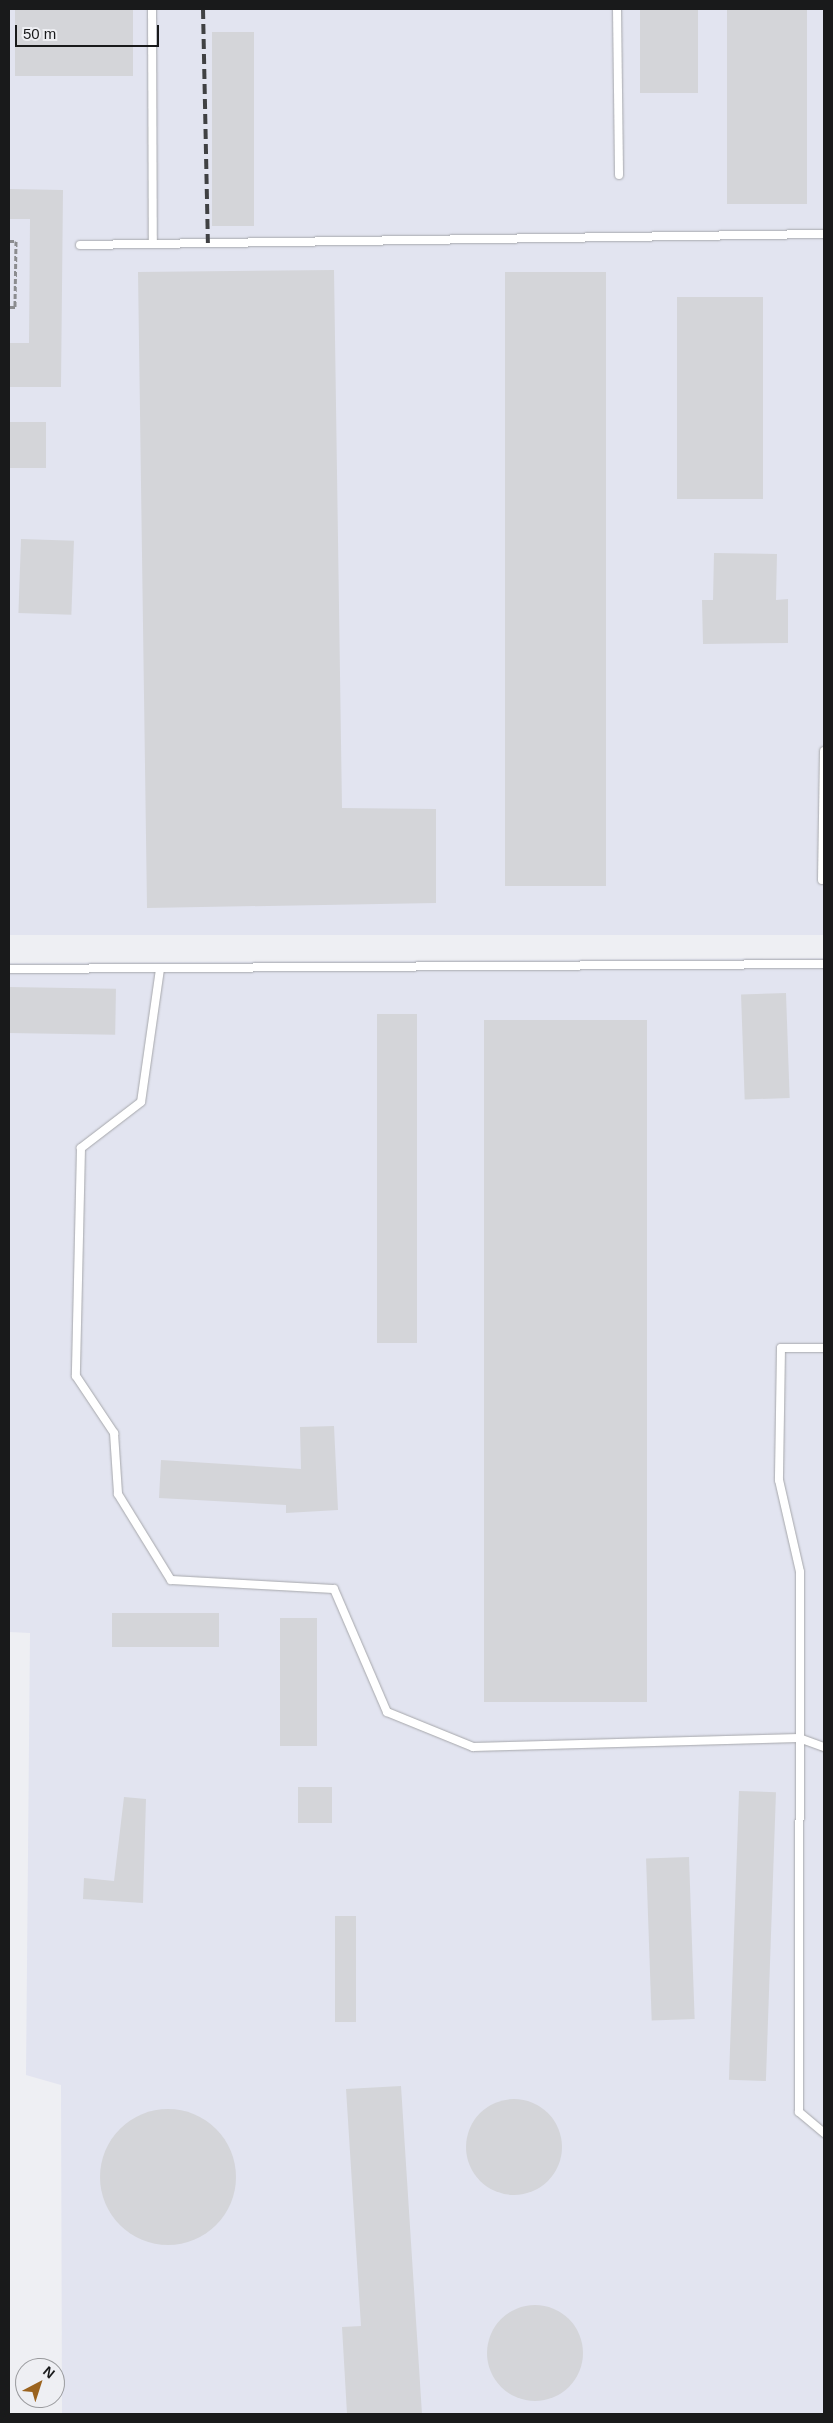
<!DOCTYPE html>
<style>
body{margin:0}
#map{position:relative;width:833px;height:2423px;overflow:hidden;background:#eeeff3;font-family:Arial,sans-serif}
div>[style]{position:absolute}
.built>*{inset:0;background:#e2e4f0;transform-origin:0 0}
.building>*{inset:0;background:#d4d5d9;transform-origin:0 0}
.round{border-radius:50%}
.path>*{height:3px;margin-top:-1.5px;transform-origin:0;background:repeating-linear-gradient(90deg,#8b8c8f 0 5px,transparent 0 7.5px)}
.roads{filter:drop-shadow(0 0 1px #a6a7ab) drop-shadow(0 0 1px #a6a7ab)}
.service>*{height:8px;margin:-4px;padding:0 4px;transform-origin:4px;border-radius:4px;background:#fff}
.rail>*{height:4px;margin-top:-2px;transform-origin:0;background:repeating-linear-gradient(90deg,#404143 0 10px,transparent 0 15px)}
span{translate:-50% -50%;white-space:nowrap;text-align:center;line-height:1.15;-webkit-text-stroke:4.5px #eeeff3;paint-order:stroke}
.frame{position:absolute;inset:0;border:10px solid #191a1b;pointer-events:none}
.north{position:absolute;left:15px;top:2358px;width:50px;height:50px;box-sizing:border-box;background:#eeeff3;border:1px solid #999a9d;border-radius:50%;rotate:40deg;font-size:14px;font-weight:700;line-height:20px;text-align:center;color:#191a1b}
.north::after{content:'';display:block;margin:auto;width:18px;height:22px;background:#9b631e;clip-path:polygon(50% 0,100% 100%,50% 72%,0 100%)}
.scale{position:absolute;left:15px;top:25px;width:144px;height:22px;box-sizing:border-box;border:2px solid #191a1b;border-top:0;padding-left:6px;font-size:15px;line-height:18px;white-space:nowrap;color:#191a1b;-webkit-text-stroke:4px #eeeff3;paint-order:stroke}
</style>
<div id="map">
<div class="built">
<div style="left:9px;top:9px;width:815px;height:926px"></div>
<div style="clip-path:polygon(824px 958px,824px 2414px,62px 2414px,61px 2085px,26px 2075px,30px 1633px,9px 1632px,9px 963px)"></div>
</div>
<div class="building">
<div style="left:15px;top:9px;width:118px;height:67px"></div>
<div style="left:640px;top:9px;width:58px;height:84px"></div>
<div style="left:727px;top:9px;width:80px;height:195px"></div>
<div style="left:212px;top:32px;width:42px;height:194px"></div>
<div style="clip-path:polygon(9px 189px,63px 190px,61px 387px,9px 387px,9px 343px,29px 343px,30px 219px,9px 219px)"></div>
<div style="clip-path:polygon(334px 270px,342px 808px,436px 809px,436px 903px,147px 908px,138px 272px)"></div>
<div style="left:505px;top:272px;width:101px;height:614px"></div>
<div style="left:677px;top:297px;width:86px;height:202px"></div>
<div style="left:9px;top:422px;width:37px;height:46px"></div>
<div style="left:21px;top:539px;width:53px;height:74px;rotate:2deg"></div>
<div style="clip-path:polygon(714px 553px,777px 554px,776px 600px,788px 599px,788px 643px,703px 644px,702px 600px,713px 600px)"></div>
<div style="left:9px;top:987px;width:107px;height:46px;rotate:1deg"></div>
<div style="left:786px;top:993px;width:105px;height:45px;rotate:88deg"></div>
<div style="left:377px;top:1014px;width:40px;height:329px"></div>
<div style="left:484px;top:1020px;width:163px;height:682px"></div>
<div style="clip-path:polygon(334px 1426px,338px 1510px,286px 1513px,286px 1505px,159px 1498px,161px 1460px,301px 1469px,300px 1427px)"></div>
<div style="left:219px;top:1613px;width:34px;height:107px;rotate:90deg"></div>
<div style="left:317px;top:1618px;width:128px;height:37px;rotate:90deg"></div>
<div style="left:298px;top:1787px;width:34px;height:36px"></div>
<div style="left:739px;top:1791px;width:37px;height:289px;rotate:2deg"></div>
<div style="clip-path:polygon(124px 1797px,146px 1799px,143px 1903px,83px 1899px,84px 1878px,114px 1881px)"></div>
<div style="left:689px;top:1857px;width:162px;height:43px;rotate:88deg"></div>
<div style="left:335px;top:1916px;width:21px;height:106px"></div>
<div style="clip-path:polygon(401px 2086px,422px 2414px,347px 2414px,342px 2327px,361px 2326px,346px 2089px)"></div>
<div class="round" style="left:466px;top:2099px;width:96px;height:96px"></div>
<div class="round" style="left:100px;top:2109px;width:136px;height:136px"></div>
<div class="round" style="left:487px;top:2305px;width:96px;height:96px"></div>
</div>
<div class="path">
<div style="left:9px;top:241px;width:7px"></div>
<div style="left:16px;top:241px;width:66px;rotate:90.9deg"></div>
<div style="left:15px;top:307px;width:6px;rotate:180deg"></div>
</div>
<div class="roads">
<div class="service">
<div style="left:152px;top:9px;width:235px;rotate:89.8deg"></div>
<div style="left:617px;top:9px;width:166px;rotate:89.3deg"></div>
<div style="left:80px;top:245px;width:744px;rotate:-0.85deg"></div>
<div style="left:822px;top:880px;width:129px;rotate:-89.1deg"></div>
<div style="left:9px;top:969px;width:815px;rotate:-0.35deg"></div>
<div style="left:160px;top:969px;width:134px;rotate:98.1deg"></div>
<div style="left:141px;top:1102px;width:76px;rotate:142.5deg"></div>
<div style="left:81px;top:1148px;width:228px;rotate:91.3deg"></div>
<div style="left:76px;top:1376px;width:69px;rotate:56.3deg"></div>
<div style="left:114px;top:1433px;width:61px;rotate:86.2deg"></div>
<div style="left:118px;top:1494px;width:101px;rotate:58.4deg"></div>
<div style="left:171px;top:1580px;width:163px;rotate:3.2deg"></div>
<div style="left:334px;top:1589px;width:134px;rotate:66.7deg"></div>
<div style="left:387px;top:1712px;width:93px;rotate:22.1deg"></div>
<div style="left:473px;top:1747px;width:326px;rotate:-1.6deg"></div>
<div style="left:799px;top:1738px;width:27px;rotate:20deg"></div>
<div style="left:824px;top:1348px;width:43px;rotate:180deg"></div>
<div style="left:781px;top:1348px;width:132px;rotate:90.9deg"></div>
<div style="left:779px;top:1480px;width:94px;rotate:77.1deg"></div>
<div style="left:800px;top:1572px;width:540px;rotate:90.11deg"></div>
<div style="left:799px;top:2112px;width:33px;rotate:40deg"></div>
</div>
</div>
<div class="rail">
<div style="left:203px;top:9px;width:234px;rotate:88.8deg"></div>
</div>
<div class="frame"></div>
<div class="north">N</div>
<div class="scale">50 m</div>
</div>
